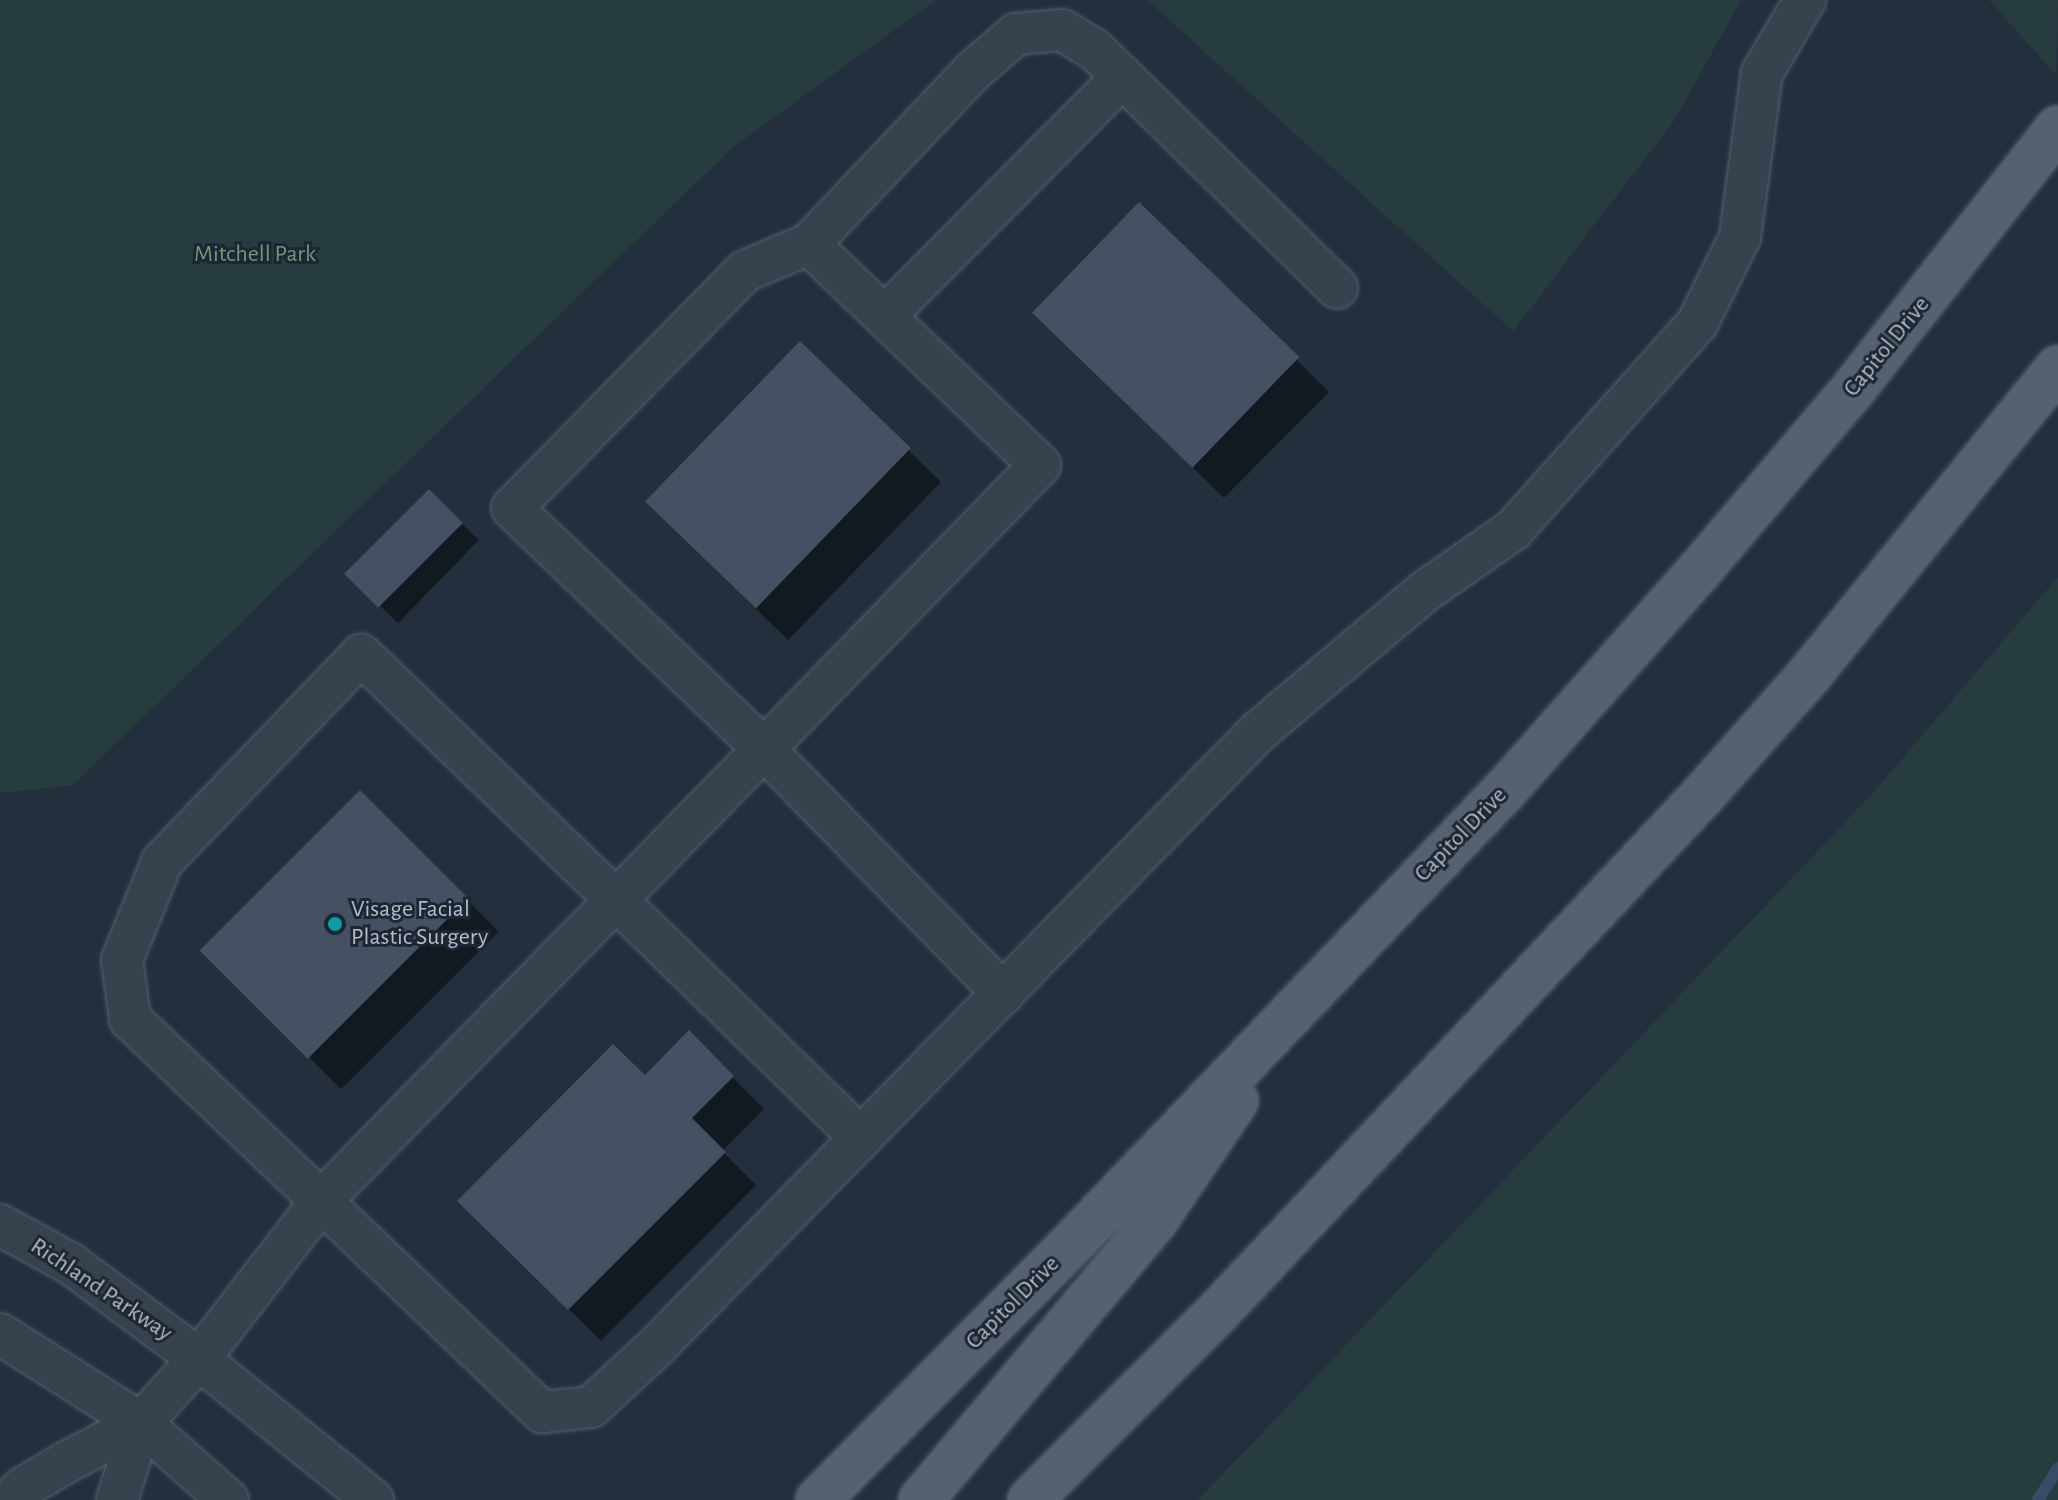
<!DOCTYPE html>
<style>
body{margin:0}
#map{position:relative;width:2058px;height:1500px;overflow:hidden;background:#242f3e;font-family:"Alegreya Sans",sans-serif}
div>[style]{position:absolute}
.green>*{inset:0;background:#263c3f}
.shadow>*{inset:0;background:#0007;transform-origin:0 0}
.stream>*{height:12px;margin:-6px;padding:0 6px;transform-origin:6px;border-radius:6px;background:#394c67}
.building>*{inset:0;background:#455162;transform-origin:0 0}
.roads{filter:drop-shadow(0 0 2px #565f6c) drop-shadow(0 0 2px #565f6c)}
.minor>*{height:40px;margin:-20px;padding:0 20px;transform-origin:20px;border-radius:20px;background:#38414e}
.major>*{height:44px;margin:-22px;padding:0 22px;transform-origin:22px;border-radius:22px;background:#56606e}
.dots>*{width:22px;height:22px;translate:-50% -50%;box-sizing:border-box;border:4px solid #1d2633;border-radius:50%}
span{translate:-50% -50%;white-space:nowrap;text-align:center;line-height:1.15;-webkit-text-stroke:6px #1d2633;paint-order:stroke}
.park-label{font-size:24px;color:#6b9a76}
.street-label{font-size:24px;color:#b4bcc9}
.poi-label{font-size:24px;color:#b4bcc9}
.left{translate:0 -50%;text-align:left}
</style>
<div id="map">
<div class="green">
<div style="clip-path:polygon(0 0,936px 0,733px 147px,73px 785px,0 793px)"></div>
<div style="clip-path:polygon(1147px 0,1741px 0,1674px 121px,1513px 331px)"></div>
<div style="clip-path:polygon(1989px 0,2058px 0,2056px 75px)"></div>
<div style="clip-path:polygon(2058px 577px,2058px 1500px,1198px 1500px,1872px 794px)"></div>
</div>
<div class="shadow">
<div style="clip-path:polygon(1140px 205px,1329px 392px,1224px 498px,1066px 345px)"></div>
<div style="clip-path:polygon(800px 344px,941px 482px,788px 640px,678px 533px)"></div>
<div style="left:429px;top:492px;width:69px;height:116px;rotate:44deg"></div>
<div style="left:360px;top:793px;width:196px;height:223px;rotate:45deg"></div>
<div style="clip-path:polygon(689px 1033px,764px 1109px,722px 1151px,756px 1185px,601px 1341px,460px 1201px,645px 1078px)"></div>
</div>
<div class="stream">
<div style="left:2038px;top:1500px;width:38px;rotate:-58deg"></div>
</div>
<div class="building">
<div style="left:1139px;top:202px;width:223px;height:154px;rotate:44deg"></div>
<div style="left:800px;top:341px;width:154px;height:223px;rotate:44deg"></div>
<div style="left:429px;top:489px;width:48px;height:120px;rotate:45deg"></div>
<div style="left:360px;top:790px;width:153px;height:227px;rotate:45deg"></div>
<div style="clip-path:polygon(689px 1030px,734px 1076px,692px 1118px,726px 1152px,568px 1310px,457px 1201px,613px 1044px,645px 1075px)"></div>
</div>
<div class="roads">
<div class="minor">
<div style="left:809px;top:244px;width:238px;rotate:-46.5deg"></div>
<div style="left:973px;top:71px;width:57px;rotate:-40.7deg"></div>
<div style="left:1016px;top:34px;width:46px;rotate:-5deg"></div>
<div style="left:1062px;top:30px;width:37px;rotate:31deg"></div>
<div style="left:1094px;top:49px;width:341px;rotate:44.5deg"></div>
<div style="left:885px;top:316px;width:337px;rotate:-45.2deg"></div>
<div style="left:861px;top:1138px;width:342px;rotate:-135.8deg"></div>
<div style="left:616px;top:900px;width:211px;rotate:-45.6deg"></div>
<div style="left:764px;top:749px;width:396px;rotate:-45.8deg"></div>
<div style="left:1040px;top:465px;width:320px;rotate:-136.3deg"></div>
<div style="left:809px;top:244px;width:69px;rotate:157.1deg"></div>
<div style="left:745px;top:271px;width:332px;rotate:134.5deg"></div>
<div style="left:512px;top:508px;width:349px;rotate:43.7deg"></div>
<div style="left:764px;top:749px;width:342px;rotate:45.6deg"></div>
<div style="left:0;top:1225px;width:81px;rotate:28.8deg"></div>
<div style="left:71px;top:1264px;width:159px;rotate:36.6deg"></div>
<div style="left:199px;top:1359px;width:224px;rotate:39deg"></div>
<div style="left:0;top:1334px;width:167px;rotate:32.3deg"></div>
<div style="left:141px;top:1423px;width:116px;rotate:41.5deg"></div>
<div style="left:11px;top:1500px;width:18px;rotate:-45deg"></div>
<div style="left:24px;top:1487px;width:48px;rotate:-30.3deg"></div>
<div style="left:65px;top:1463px;width:86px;rotate:-27.8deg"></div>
<div style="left:141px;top:1423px;width:86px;rotate:-47.8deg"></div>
<div style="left:199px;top:1359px;width:200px;rotate:-52.3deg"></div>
<div style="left:321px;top:1201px;width:421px;rotate:-45.6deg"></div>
<div style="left:616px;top:900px;width:354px;rotate:-136.1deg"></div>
<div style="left:361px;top:655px;width:287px;rotate:133.9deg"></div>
<div style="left:162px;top:862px;width:106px;rotate:112.2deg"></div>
<div style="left:122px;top:960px;width:60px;rotate:82.3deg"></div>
<div style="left:130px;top:1019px;width:264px;rotate:43.6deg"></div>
<div style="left:321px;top:1201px;width:306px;rotate:43.7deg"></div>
<div style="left:542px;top:1412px;width:49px;rotate:-5.8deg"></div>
<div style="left:591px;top:1407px;width:88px;rotate:-42.7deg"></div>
<div style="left:656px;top:1347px;width:862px;rotate:-45.61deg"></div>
<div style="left:1259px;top:731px;width:216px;rotate:-40.1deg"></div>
<div style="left:1424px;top:592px;width:108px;rotate:-34.9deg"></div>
<div style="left:1513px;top:530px;width:278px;rotate:-48.3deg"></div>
<div style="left:1698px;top:322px;width:95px;rotate:-63.7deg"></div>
<div style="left:1740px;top:237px;width:165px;rotate:-82.4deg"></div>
<div style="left:1762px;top:73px;width:85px;rotate:-59.5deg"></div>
<div style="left:117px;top:1500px;width:81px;rotate:-72.7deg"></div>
</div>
<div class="major">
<div style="left:818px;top:1500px;width:374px;rotate:-45.3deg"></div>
<div style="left:1081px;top:1234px;width:615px;rotate:-46.32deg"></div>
<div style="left:1506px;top:789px;width:291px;rotate:-48.5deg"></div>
<div style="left:1699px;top:571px;width:240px;rotate:-49.7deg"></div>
<div style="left:1854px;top:388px;width:330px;rotate:-51.9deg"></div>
<div style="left:921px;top:1500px;width:364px;rotate:-50deg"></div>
<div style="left:1155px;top:1221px;width:145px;rotate:-56deg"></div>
<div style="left:1030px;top:1500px;width:266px;rotate:-45deg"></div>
<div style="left:1218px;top:1312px;width:709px;rotate:-46.83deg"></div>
<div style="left:1703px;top:795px;width:162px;rotate:-48.5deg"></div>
<div style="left:1810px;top:674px;width:394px;rotate:-51deg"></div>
</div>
</div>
<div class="dots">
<div style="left:335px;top:924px;background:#0f9aa8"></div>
</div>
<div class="park-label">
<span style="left:255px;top:255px">Mitchell Park</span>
</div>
<div class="street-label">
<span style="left:1887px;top:347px;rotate:-51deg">Capitol Drive</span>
<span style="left:1461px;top:835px;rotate:-46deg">Capitol Drive</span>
<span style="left:101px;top:1290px;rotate:34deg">Richland Parkway</span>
<span style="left:1013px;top:1303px;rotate:-45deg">Capitol Drive</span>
</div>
<div class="poi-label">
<span class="left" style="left:351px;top:924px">Visage Facial<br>Plastic Surgery</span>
</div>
</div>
